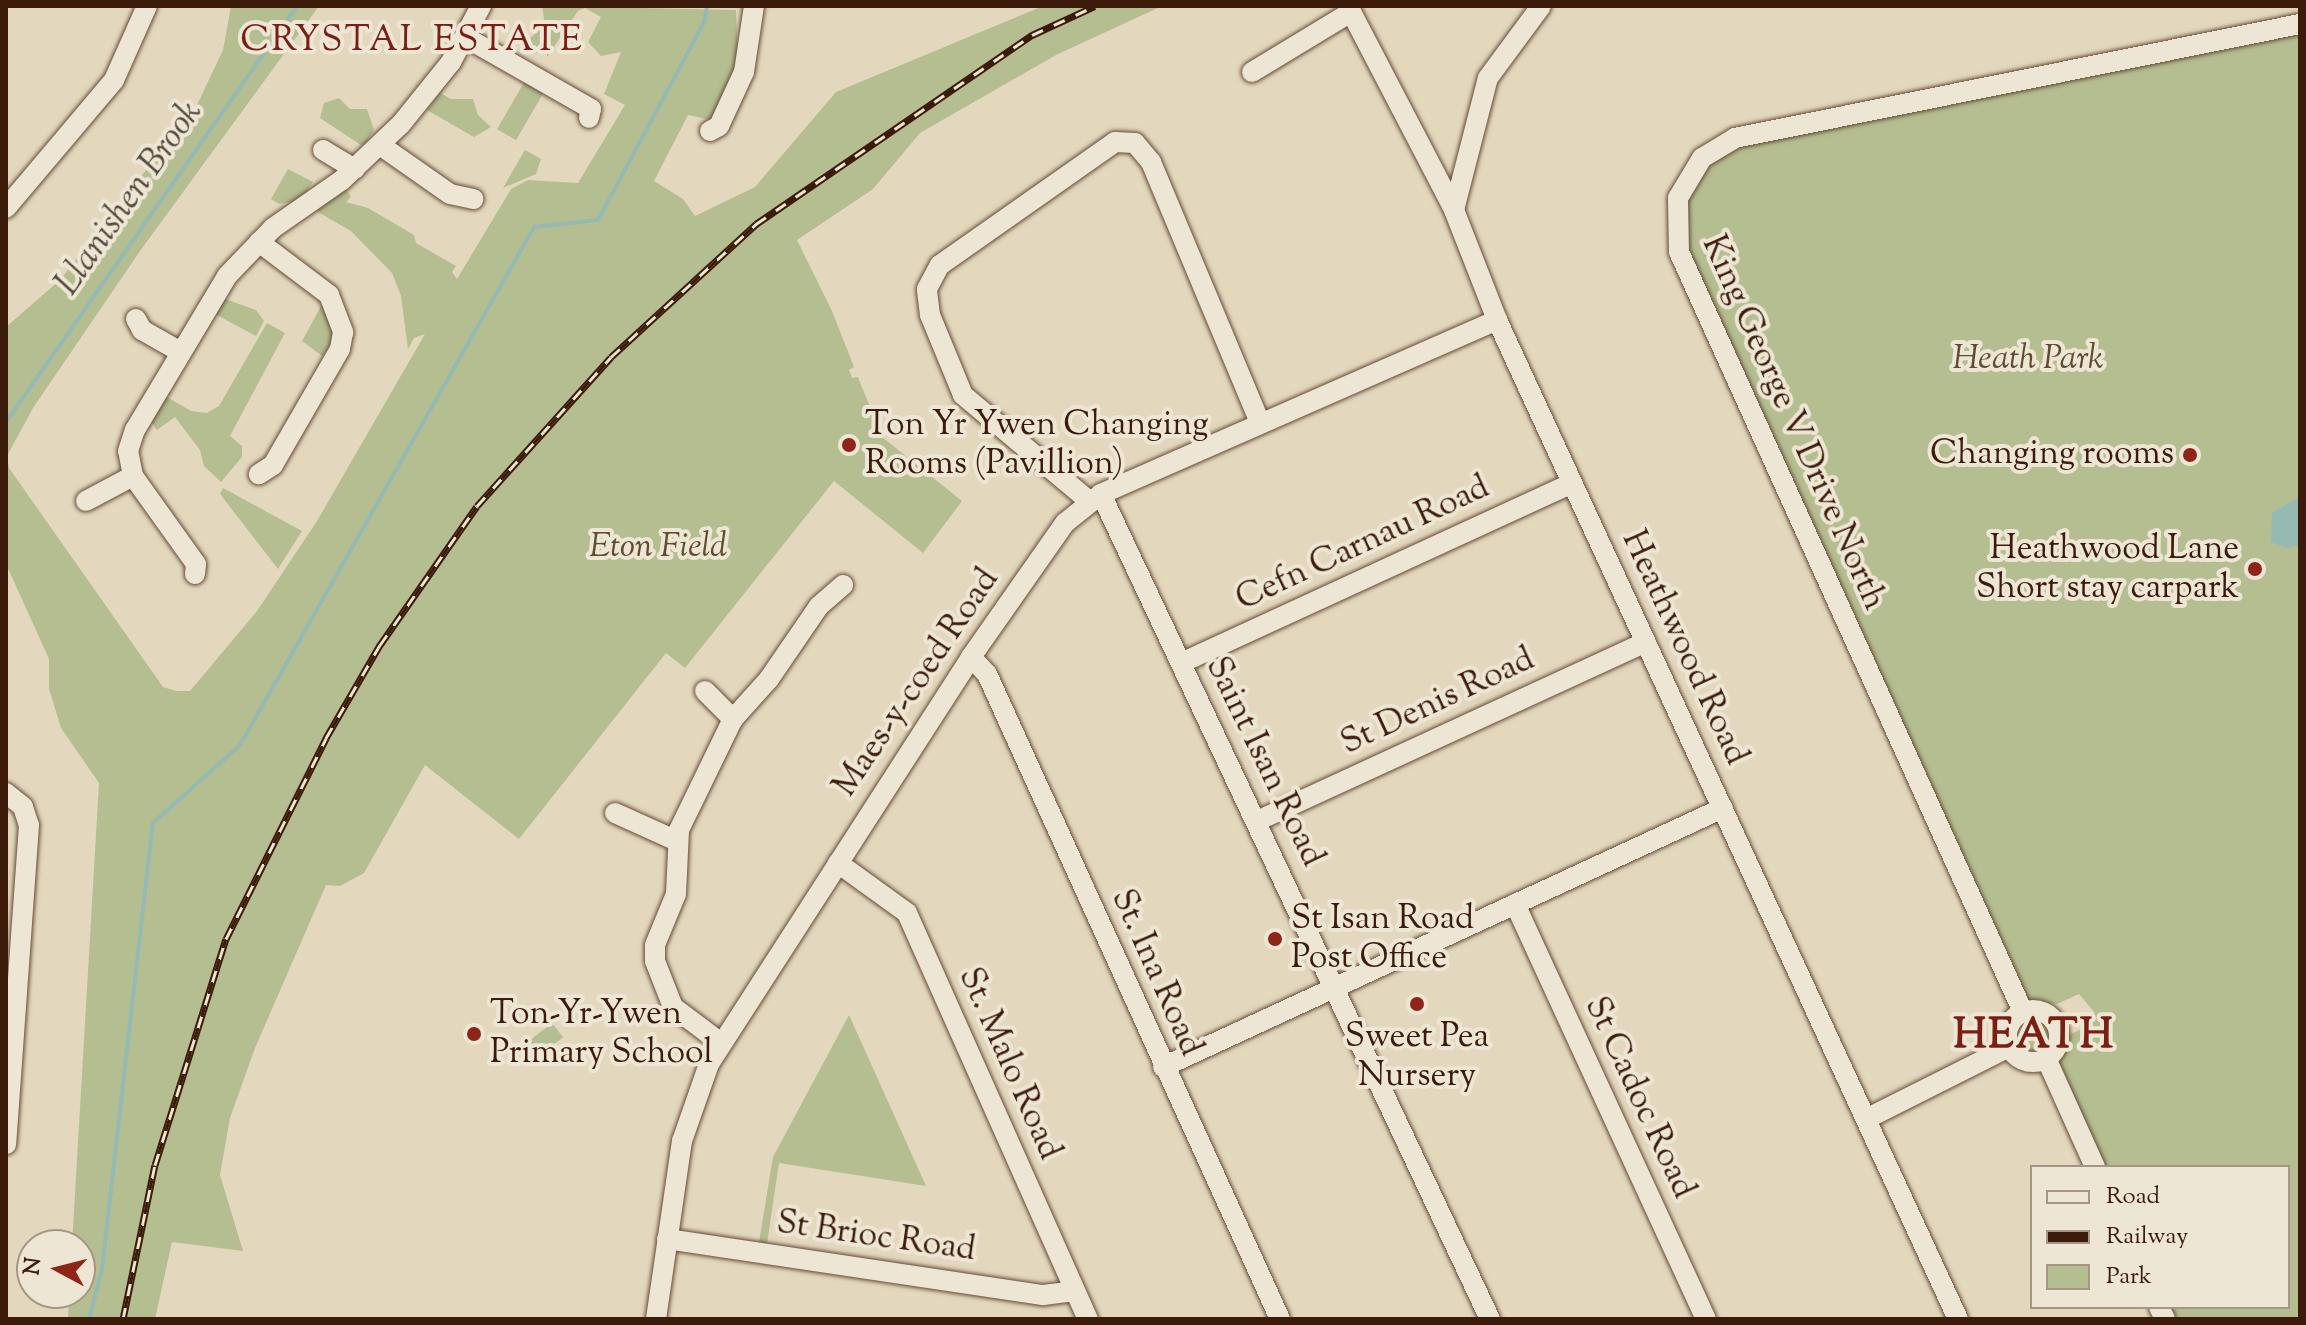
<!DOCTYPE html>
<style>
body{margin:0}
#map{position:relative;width:2306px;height:1325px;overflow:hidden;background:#e3d8bd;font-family:"Sorts Mill Goudy",serif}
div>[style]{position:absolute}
.green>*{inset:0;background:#b5be90;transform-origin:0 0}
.round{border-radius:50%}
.water>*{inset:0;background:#95b9b3}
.stream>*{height:4px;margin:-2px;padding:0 2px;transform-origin:2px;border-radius:2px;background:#95b9b3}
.roads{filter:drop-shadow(0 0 2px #664a37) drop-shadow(0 0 2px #664a37)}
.minor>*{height:20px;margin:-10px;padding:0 10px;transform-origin:10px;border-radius:10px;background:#ede6d4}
.minor>.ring{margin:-10px;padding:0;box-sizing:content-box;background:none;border:20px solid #ede6d4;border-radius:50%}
.rail>*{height:7px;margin-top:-3.5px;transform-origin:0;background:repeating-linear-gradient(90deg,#ede6d4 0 12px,#3d1b0a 0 24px);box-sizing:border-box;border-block:2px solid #3d1b0a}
.dots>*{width:22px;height:22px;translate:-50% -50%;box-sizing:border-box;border:4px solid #ede6d4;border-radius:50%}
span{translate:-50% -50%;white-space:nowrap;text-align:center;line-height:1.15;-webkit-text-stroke:8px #ede6d4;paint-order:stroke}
.park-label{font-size:34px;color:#614c32;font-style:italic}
.street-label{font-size:34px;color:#3d1b0a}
.poi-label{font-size:34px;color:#3d1b0a}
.left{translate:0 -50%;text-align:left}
.right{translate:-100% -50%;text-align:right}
.neighbourhood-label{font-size:36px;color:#7a1f14;letter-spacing:2px}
.water-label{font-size:36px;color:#574a3d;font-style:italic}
.district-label{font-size:42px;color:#7a1f14;font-weight:700;letter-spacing:2px}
.frame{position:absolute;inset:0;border:8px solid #3d1b0a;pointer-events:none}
.legend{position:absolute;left:2030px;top:1165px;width:260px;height:144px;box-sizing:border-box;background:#ede6d4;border:2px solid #a79583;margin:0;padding:10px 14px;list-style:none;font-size:24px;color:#3d1b0a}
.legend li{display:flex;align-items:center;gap:16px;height:40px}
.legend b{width:40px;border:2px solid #a79583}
.north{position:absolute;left:16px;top:1229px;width:80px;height:80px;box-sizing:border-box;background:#ede6d4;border:2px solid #a79583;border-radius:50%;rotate:277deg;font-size:22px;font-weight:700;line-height:32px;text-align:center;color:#3d1b0a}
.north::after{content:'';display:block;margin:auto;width:28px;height:36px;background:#8f2418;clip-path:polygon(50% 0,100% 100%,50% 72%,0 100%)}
</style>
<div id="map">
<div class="green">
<div style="clip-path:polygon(231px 6px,319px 6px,140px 251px,33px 408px,7px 456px,9px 468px,163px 687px,176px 691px,190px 691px,257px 611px,317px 521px,425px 334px,414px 338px,408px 349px,401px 296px,392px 273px,351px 231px,316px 211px,346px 189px,351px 197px,346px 202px,368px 208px,414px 235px,416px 243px,456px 266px,452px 272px,457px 279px,511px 189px,528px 180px,578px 183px,625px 105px,604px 94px,621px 52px,601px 56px,588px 42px,601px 17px,585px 8px,578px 11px,547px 57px,547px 50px,534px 54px,529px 50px,531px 37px,545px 25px,542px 6px,736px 10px,738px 59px,727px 97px,712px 120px,688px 115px,654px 181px,683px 199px,695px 216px,755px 187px,836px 92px,1043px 6px,1162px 6px,1056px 55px,920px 133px,873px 189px,797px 240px,832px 311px,854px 367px,849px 370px,852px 378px,858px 377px,882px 437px,962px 501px,923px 553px,834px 481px,685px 668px,666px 653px,519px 839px,425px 765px,364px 873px,340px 886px,326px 885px,255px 1048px,230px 1118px,220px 1175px,243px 1251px,172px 1242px,155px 1319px,68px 1319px,69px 1293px,80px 1293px,80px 1245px,72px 1245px,99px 783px,61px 728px,49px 689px,49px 659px,6px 564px,6px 327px,60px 280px,197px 105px,223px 50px)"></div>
<div style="clip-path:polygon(2300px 21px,2300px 1319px,2169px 1319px,2164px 1307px,2288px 1307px,2288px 1167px,2100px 1167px,2053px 1061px,2071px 1034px,2092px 1024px,2089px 1016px,2095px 1013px,2079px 994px,2057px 1004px,2026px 1001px,1684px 253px,1683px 195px,1721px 149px)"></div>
<div style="left:526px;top:79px;width:22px;height:58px;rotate:30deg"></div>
<div style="clip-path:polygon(440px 93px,451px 99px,473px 99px,478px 115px,491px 127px,474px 137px,427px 110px)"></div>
<div style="clip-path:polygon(339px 98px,350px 109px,367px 109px,374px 130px,366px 143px,361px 145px,320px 118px,324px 103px)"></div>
<div style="clip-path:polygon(525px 150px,541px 159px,536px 174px,503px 188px)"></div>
<div style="clip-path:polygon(288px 169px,313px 182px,301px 200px,279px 204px,271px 199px)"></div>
<div style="clip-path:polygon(222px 298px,256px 310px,264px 321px,256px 336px,213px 313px)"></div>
<div style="clip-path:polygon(324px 301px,336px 337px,322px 356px,302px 341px)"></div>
<div style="clip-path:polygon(267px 323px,285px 333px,230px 436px,242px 446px,242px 457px,221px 482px,204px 466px,200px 450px,175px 417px,157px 430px,151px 421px,165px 396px,191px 411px,207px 413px,219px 406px)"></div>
<div style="clip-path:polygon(223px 488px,302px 531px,278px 569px,220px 494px)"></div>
<div style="clip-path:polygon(849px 1015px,926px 1186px,779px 1163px,767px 1244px,759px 1242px,773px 1157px)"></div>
<div class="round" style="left:2013px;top:1016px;width:40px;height:40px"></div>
<div style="left:552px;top:1023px;width:18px;height:31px;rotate:52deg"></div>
</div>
<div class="water">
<div style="clip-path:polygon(2300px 496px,2300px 545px,2287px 548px,2271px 542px,2272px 513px)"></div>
</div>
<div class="stream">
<div style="left:6px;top:422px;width:508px;rotate:-55.03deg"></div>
<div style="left:89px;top:1319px;width:52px;rotate:-75.4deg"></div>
<div style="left:102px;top:1269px;width:449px;rotate:-83.5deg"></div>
<div style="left:153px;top:823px;width:117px;rotate:-41.9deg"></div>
<div style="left:240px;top:745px;width:596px;rotate:-60.42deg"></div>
<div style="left:534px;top:227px;width:64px;rotate:-6.2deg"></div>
<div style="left:598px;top:220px;width:225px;rotate:-61.8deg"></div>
<div style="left:704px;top:22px;width:16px;rotate:-79deg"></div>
</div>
<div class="roads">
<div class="minor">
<div style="left:1348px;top:6px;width:230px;rotate:62.5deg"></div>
<div style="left:1454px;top:210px;width:118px;rotate:68.6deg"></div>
<div style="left:1497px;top:320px;width:1100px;rotate:65.23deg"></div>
<div style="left:465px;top:37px;width:145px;rotate:29.7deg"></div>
<div style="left:591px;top:109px;width:9px;rotate:103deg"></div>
<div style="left:1252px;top:72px;width:116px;rotate:-31.2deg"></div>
<div style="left:710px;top:131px;width:10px;rotate:-29deg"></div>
<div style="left:719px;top:126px;width:60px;rotate:-65.2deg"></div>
<div style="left:744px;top:72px;width:67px;rotate:-81.4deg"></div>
<div style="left:380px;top:145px;width:85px;rotate:35deg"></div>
<div style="left:450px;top:194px;width:24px;rotate:12deg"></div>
<div style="left:323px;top:150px;width:37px;rotate:31deg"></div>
<div style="left:6px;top:208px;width:167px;rotate:-49.8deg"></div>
<div style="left:114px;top:80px;width:81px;rotate:-66deg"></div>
<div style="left:1454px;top:210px;width:136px;rotate:-75.6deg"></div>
<div style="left:1488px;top:78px;width:89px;rotate:-53.6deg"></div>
<div style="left:259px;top:242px;width:88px;rotate:37.1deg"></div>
<div style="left:329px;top:295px;width:40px;rotate:69deg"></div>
<div style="left:343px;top:332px;width:17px;rotate:100deg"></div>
<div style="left:340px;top:349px;width:134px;rotate:120deg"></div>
<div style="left:273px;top:465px;width:17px;rotate:147deg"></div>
<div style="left:136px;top:319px;width:13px;rotate:61deg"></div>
<div style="left:142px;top:330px;width:43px;rotate:29.6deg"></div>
<div style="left:1101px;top:494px;width:912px;rotate:64.76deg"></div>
<div style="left:86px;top:501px;width:53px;rotate:-28deg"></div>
<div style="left:1089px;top:501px;width:165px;rotate:-139.9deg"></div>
<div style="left:963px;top:395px;width:87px;rotate:-112.4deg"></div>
<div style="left:930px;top:315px;width:26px;rotate:-97deg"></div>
<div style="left:927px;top:289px;width:27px;rotate:-62deg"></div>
<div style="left:940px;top:265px;width:214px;rotate:-35.1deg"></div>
<div style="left:1115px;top:142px;width:20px;rotate:3deg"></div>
<div style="left:1135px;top:143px;width:25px;rotate:50deg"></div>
<div style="left:1151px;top:162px;width:283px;rotate:67.3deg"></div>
<div style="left:195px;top:574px;width:10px;rotate:-84deg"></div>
<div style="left:196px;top:564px;width:108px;rotate:-125.6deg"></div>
<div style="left:133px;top:476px;width:25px;rotate:-101deg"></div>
<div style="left:128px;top:451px;width:22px;rotate:-72deg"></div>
<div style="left:135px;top:430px;width:179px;rotate:-59.1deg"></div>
<div style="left:227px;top:276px;width:66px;rotate:-46.2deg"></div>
<div style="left:273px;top:228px;width:84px;rotate:-34.8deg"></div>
<div style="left:342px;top:180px;width:81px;rotate:-43.5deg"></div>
<div style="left:401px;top:124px;width:80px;rotate:-51.1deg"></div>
<div style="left:451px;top:62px;width:64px;rotate:-61.8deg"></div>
<div style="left:971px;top:657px;width:23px;rotate:47deg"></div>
<div style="left:987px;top:674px;width:708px;rotate:65.57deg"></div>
<div style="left:1181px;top:663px;width:430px;rotate:-24.7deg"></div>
<div style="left:705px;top:691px;width:40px;rotate:45deg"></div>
<div style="left:6px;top:793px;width:22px;rotate:39deg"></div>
<div style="left:23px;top:807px;width:19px;rotate:72deg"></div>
<div style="left:29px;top:825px;width:320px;rotate:94.1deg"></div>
<div style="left:615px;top:813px;width:68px;rotate:24.3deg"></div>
<div style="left:1257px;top:821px;width:428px;rotate:-24.7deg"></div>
<div style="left:838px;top:863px;width:85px;rotate:35.9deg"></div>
<div style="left:907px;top:913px;width:445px;rotate:66deg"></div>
<div style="left:1515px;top:904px;width:457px;rotate:65.3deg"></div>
<div class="ring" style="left:2007px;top:1010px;width:32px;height:32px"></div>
<div style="left:2023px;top:1012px;width:834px;rotate:-114.35deg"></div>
<div style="left:1679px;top:252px;width:54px;rotate:-91.1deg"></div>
<div style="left:1678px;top:198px;width:47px;rotate:-59deg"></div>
<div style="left:1702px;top:158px;width:39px;rotate:-31deg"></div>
<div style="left:1735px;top:138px;width:576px;rotate:-11.41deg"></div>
<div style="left:721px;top:1043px;width:60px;rotate:-143.1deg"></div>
<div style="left:673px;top:1007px;width:49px;rotate:-111.4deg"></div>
<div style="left:655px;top:961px;width:16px;rotate:-90deg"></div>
<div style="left:655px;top:945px;width:55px;rotate:-67.6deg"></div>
<div style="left:676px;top:894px;width:64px;rotate:-87.3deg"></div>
<div style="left:679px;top:830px;width:123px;rotate:-64.1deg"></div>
<div style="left:733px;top:719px;width:54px;rotate:-48deg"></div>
<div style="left:769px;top:679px;width:88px;rotate:-55.6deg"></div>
<div style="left:819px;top:606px;width:32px;rotate:-41deg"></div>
<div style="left:2046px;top:1058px;width:120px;rotate:65.8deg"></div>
<div style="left:1163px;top:1067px;width:617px;rotate:-24.82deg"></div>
<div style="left:1866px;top:1119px;width:160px;rotate:-26.7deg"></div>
<div style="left:667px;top:1239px;width:380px;rotate:8.5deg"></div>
<div style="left:1043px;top:1295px;width:32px;rotate:-7deg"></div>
<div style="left:2159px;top:1307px;width:13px;rotate:63deg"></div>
<div style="left:656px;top:1319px;width:180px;rotate:-81.7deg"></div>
<div style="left:682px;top:1141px;width:82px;rotate:-70.7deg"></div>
<div style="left:709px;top:1064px;width:484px;rotate:-57.2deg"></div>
<div style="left:971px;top:657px;width:164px;rotate:-55deg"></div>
<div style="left:1065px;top:523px;width:46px;rotate:-38.9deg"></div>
<div style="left:1101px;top:494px;width:433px;rotate:-23.7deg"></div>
</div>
</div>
<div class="rail">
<div style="left:123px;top:1319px;width:157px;rotate:-78.3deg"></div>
<div style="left:155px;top:1165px;width:237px;rotate:-72.6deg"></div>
<div style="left:226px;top:939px;width:225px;rotate:-63.5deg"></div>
<div style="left:326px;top:738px;width:108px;rotate:-59.9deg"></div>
<div style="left:380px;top:645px;width:169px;rotate:-55.1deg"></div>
<div style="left:477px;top:506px;width:200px;rotate:-48deg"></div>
<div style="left:611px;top:357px;width:197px;rotate:-42.5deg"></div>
<div style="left:756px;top:224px;width:335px;rotate:-34.4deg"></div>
<div style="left:1032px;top:35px;width:69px;rotate:-24.7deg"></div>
</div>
<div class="dots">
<div style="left:849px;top:445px;background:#8f2418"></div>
<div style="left:2190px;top:455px;background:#8f2418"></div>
<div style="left:2255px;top:569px;background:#8f2418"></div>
<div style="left:1275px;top:939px;background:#8f2418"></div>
<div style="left:1417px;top:1004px;background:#8f2418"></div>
<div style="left:474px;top:1034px;background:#8f2418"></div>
</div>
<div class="park-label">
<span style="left:2028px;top:360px">Heath Park</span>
<span style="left:658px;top:548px">Eton Field</span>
</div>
<div class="street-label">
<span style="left:1793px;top:423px;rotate:66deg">King George V Drive North</span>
<span style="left:1363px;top:544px;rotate:-25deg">Cefn Carnau Road</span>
<span style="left:1684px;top:648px;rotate:65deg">Heathwood Road</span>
<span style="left:917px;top:683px;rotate:-56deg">Maes-y-coed Road</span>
<span style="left:1438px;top:702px;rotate:-25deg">St Denis Road</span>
<span style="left:1264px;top:762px;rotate:64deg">Saint Isan Road</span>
<span style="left:1156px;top:973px;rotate:66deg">St. Ina Road</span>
<span style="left:1009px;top:1064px;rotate:66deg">St. Malo Road</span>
<span style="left:1639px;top:1098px;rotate:65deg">St Cadoc Road</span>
<span style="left:876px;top:1237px;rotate:8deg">St Brioc Road</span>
</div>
<div class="poi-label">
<span class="left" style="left:865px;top:445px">Ton Yr Ywen Changing<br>Rooms (Pavillion)</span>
<span class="right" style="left:2174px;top:455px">Changing rooms</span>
<span class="right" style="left:2239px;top:569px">Heathwood Lane<br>Short stay carpark</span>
<span class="left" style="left:1291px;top:939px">St Isan Road<br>Post Office</span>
<span class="left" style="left:490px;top:1034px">Ton-Yr-Ywen<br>Primary School</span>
<span style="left:1417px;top:1057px">Sweet Pea<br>Nursery</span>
</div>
<div class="neighbourhood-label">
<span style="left:412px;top:42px">CRYSTAL ESTATE</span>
</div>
<div class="water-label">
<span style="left:130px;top:199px;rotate:-55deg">Llanishen Brook</span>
</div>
<div class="district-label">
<span style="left:2034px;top:1037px">HEATH</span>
</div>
<div class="frame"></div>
<ul class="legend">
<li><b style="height:10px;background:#ede6d4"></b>Road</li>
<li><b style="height:10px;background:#3d1b0a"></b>Railway</li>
<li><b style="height:22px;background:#b5be90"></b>Park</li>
</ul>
<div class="north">N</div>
</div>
